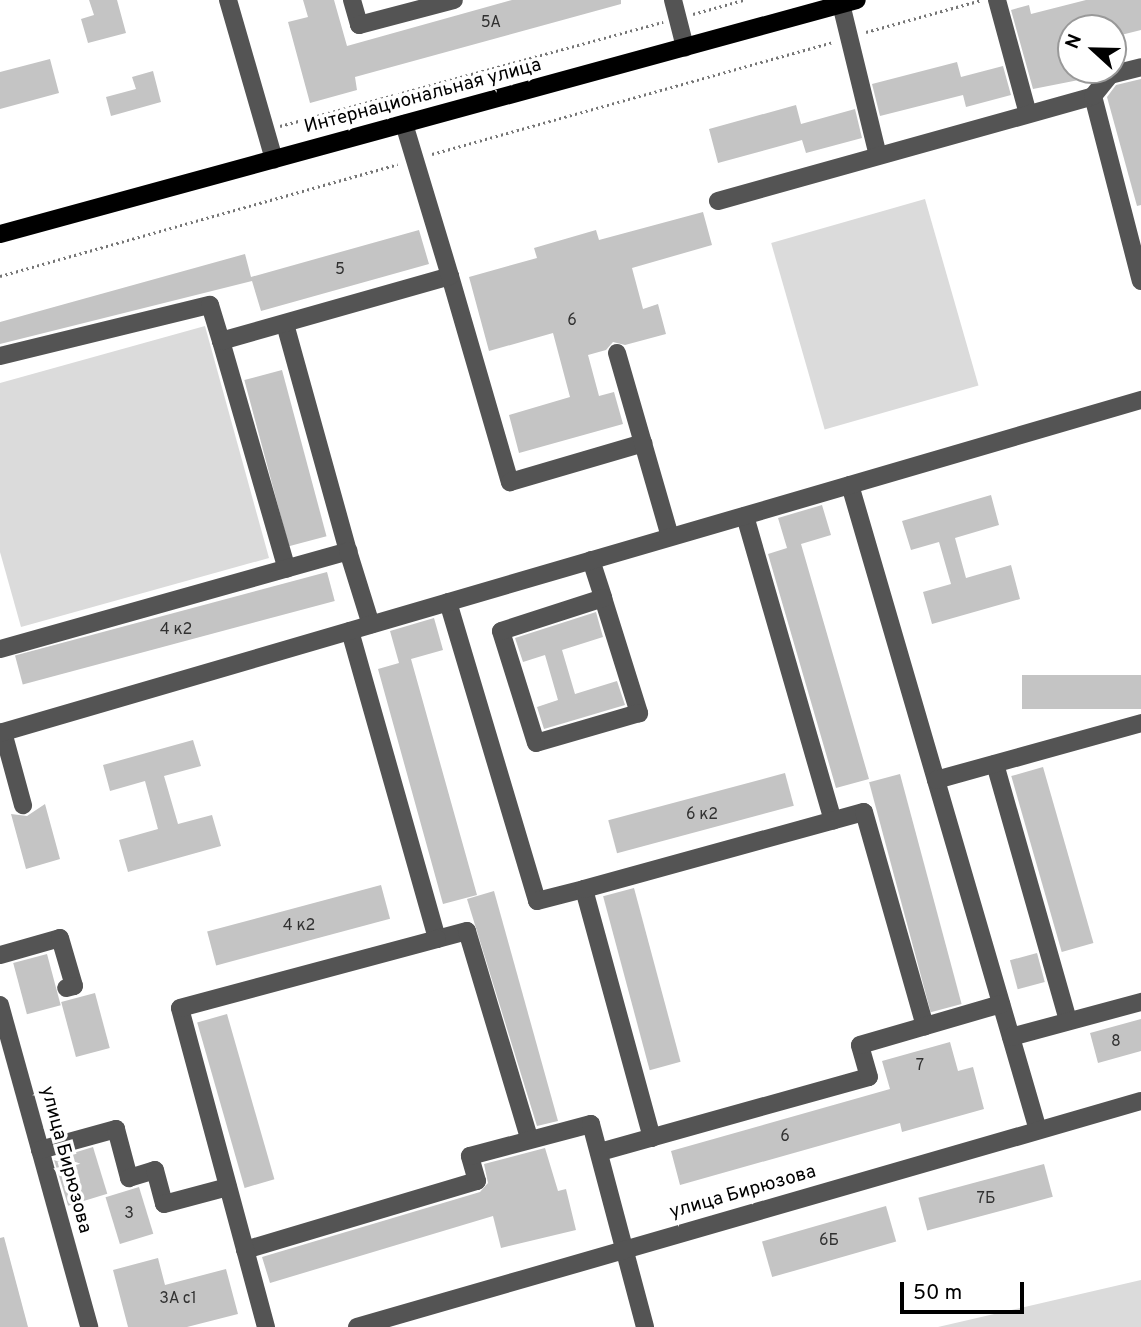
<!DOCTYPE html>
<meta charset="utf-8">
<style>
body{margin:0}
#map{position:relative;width:1141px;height:1327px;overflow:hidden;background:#fff;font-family:Overpass,sans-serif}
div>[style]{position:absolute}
.green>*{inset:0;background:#dbdbdb;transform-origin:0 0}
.building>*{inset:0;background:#c4c4c4;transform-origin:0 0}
.path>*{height:2.5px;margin-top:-1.25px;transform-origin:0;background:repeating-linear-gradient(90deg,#767676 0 2px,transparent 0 5.5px)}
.minor>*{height:18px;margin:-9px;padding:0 9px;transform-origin:9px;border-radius:9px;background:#545454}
.major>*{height:18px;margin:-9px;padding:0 9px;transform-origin:9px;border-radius:9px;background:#000}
span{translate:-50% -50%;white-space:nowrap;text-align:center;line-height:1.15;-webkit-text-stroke:7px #fff;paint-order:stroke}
.number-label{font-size:16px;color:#313131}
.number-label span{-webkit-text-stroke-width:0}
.street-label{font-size:19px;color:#000}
.north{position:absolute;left:1057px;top:14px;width:70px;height:70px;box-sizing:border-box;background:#fff;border:2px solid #999;border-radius:50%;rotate:292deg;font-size:19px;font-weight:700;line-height:28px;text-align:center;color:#000}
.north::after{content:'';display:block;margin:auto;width:24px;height:32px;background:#000;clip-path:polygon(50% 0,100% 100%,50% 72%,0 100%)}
.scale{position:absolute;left:900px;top:1282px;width:124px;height:32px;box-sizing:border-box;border:4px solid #000;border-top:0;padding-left:9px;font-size:21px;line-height:24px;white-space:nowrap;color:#000;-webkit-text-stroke:5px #fff;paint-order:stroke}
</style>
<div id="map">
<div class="green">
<div style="left:925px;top:199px;width:194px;height:160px;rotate:74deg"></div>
<div style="clip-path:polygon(205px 326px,269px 558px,21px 627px,0 552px,0 383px)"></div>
<div style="clip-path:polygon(1141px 1280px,1141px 1327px,938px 1327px)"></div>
</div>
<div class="building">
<div style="clip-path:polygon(89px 0,117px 0,126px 33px,88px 43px,81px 19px,94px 15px)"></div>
<div style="clip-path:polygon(303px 0,334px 0,347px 46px,512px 0,621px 0,621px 4px,355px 77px,357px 90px,310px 103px,288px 22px,308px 17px)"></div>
<div style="clip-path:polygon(1086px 0,1141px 0,1141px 30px,1113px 37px,1113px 28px,1071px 28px,1071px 70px,1099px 70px,1094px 77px,1033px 89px,1011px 10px,1029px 5px,1031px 14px)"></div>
<div style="clip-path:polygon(50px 59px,59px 93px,0 109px,0 72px)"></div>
<div style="clip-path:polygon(957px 62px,961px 77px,1003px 66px,1011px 95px,966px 107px,963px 95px,880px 116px,872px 84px)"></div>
<div style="clip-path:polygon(153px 71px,161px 102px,111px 116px,106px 97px,136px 89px,132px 77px)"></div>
<div style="clip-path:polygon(1141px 79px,1141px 205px,1137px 206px,1107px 97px,1116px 85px)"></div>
<div style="clip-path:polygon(796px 105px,801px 124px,855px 109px,862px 138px,806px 153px,802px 140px,718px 163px,709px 129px)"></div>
<div style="clip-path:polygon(703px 212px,712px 245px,632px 268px,643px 309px,658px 304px,666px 334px,625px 345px,613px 342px,606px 350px,588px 355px,599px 396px,614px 392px,623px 424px,519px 453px,509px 415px,570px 397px,553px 333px,489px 351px,469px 277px,537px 258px,534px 248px,596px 230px,599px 240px)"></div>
<div style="clip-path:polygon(419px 230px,429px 264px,261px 311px,252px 281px,0 344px,0 322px,245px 254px,251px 277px)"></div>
<div style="left:282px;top:370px;width:172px;height:39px;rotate:75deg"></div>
<div style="clip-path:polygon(991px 495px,999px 525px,955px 538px,966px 578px,1011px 565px,1020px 599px,932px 624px,923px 592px,951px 584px,939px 542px,911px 550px,902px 521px)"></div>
<div style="clip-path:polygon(822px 505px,831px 535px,801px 544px,869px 779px,836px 788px,768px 554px,787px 548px,778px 518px)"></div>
<div style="left:327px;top:572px;width:30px;height:323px;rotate:75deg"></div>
<div style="clip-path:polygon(596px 612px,603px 637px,562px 650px,575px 694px,617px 681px,625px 705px,544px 729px,537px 707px,558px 700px,545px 655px,523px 662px,515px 638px)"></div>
<div style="clip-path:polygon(434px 618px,443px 650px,411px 659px,477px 895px,443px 904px,378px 669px,399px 663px,390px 631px)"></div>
<div style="left:1141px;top:675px;width:34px;height:119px;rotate:90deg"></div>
<div style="clip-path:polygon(193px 740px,201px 766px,164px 776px,178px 824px,212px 815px,221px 846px,128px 872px,119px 840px,158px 829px,145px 781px,110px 791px,103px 765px)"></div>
<div style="left:1043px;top:767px;width:183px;height:33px;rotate:74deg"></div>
<div style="left:785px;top:773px;width:34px;height:183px;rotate:75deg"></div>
<div style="left:900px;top:774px;width:238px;height:32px;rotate:75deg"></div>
<div style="clip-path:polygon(45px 804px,60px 859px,26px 869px,11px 814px,27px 816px)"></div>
<div style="left:381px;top:885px;width:35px;height:180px;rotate:75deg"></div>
<div style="left:634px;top:888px;width:180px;height:32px;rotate:75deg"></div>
<div style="clip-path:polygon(494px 891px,558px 1121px,537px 1126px,467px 899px)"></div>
<div style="left:1037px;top:953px;width:30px;height:28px;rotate:75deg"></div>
<div style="left:47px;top:954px;width:53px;height:35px;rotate:75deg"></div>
<div style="left:95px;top:993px;width:57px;height:35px;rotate:75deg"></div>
<div style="left:227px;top:1014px;width:172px;height:31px;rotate:74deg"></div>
<div style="clip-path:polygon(1141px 1019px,1141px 1051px,1098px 1063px,1090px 1033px)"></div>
<div style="clip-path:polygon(950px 1042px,958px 1071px,973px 1067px,984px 1109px,902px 1132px,900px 1123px,680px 1185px,671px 1151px,890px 1089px,882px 1061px)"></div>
<div style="left:93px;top:1147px;width:49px;height:41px;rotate:73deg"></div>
<div style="clip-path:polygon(545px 1148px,558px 1191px,566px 1189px,576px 1230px,501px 1248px,493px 1216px,270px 1283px,262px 1257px,480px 1192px,488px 1183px,484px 1164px)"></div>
<div style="left:1044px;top:1164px;width:34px;height:130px;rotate:75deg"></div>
<div style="left:139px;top:1187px;width:49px;height:35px;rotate:73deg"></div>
<div style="left:886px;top:1206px;width:37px;height:129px;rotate:74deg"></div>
<div style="clip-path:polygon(4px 1237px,28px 1327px,0 1327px,0 1238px)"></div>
<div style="clip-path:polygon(158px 1258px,165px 1285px,226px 1269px,238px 1314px,187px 1327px,128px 1327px,113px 1270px)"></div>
</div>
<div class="path">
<div style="left:693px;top:14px;width:52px;rotate:-15.6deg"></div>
<div style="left:866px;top:32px;width:119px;rotate:-15.5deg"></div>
<div style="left:384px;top:98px;width:15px;rotate:74deg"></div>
<div style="left:280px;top:126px;width:397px;rotate:-15.2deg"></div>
<div style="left:432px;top:154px;width:416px;rotate:-15.6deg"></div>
<div style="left:0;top:276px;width:413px;rotate:-15.7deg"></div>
</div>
<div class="minor">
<div style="left:228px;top:0;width:166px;rotate:73.9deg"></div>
<div style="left:352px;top:0;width:26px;rotate:74deg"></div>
<div style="left:359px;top:25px;width:98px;rotate:-14.7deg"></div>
<div style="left:673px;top:0;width:49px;rotate:75.7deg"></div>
<div style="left:997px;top:0;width:118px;rotate:74.8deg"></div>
<div style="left:841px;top:4px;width:156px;rotate:76.3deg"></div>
<div style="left:1093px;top:96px;width:191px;rotate:75.5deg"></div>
<div style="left:718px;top:201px;width:389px;rotate:-15.6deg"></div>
<div style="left:1093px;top:96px;width:27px;rotate:-51deg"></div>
<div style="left:1110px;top:75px;width:32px;rotate:-14deg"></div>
<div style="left:450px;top:276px;width:215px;rotate:73.8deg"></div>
<div style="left:510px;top:482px;width:139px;rotate:-16.3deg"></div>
<div style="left:285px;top:324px;width:236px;rotate:74.5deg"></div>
<div style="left:221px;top:341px;width:237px;rotate:73.9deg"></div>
<div style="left:617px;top:353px;width:191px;rotate:73.9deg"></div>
<div style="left:0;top:356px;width:216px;rotate:-13.7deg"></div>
<div style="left:210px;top:305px;width:38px;rotate:73deg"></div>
<div style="left:221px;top:341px;width:238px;rotate:-15.8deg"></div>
<div style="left:450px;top:276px;width:159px;rotate:-106.8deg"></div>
<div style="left:850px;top:485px;width:672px;rotate:73.75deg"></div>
<div style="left:745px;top:516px;width:317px;rotate:73.9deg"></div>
<div style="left:591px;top:560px;width:40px;rotate:72deg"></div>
<div style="left:603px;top:598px;width:121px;rotate:72.6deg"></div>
<div style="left:639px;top:713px;width:107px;rotate:163.8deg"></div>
<div style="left:536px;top:743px;width:117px;rotate:-107.4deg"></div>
<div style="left:501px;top:631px;width:107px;rotate:-17.9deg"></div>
<div style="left:448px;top:602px;width:312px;rotate:73.4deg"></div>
<div style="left:537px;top:901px;width:49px;rotate:-14.3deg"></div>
<div style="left:350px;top:631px;width:320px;rotate:74.2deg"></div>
<div style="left:437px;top:939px;width:31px;rotate:-15deg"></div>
<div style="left:467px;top:931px;width:216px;rotate:73.3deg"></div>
<div style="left:0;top:649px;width:362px;rotate:-15.7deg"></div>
<div style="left:348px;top:551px;width:77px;rotate:72.7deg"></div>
<div style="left:3px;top:732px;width:76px;rotate:74.7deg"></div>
<div style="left:0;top:733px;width:1189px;rotate:-16.27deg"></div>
<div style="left:995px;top:764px;width:267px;rotate:74.1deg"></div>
<div style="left:936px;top:780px;width:213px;rotate:-15.5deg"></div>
<div style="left:0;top:955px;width:62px;rotate:-15.8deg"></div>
<div style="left:60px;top:938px;width:50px;rotate:73.7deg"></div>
<div style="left:74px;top:986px;width:8px;rotate:166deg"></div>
<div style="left:0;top:1005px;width:334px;rotate:74.5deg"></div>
<div style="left:1011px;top:1037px;width:135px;rotate:-15.1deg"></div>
<div style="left:652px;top:1138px;width:258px;rotate:-105.3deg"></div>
<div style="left:584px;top:889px;width:290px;rotate:-15.4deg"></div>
<div style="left:864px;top:812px;width:223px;rotate:74.1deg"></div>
<div style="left:40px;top:1150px;width:79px;rotate:-15.4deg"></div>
<div style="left:116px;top:1129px;width:51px;rotate:75.1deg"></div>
<div style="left:129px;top:1178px;width:27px;rotate:-17deg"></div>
<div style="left:155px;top:1170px;width:35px;rotate:75deg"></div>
<div style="left:164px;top:1204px;width:66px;rotate:-14.9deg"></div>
<div style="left:600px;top:1152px;width:279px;rotate:-15.6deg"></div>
<div style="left:869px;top:1077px;width:33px;rotate:-106deg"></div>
<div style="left:860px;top:1045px;width:147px;rotate:-16.2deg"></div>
<div style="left:245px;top:1250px;width:242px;rotate:-16.6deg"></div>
<div style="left:477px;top:1181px;width:26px;rotate:-106deg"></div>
<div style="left:470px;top:1156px;width:125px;rotate:-14.8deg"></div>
<div style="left:591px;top:1124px;width:210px;rotate:75.1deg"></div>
<div style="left:266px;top:1327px;width:330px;rotate:-105.1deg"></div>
<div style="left:180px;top:1008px;width:266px;rotate:-15deg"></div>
<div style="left:357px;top:1327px;width:816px;rotate:-16.08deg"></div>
</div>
<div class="major">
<div style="left:0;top:234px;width:888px;rotate:-15.27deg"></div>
</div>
<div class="number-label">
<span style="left:491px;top:23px">5А</span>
<span style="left:340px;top:270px">5</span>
<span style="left:572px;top:321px">6</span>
<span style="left:176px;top:630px">4 к2</span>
<span style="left:702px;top:815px">6 к2</span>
<span style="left:299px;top:926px">4 к2</span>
<span style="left:1116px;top:1042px">8</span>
<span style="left:920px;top:1066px">7</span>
<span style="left:785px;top:1137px">6</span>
<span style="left:986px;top:1199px">7Б</span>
<span style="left:129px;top:1214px">3</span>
<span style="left:829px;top:1241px">6Б</span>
<span style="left:178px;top:1299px">3А с1</span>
</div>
<div class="street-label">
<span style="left:423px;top:97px;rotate:-15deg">Интернациональная улица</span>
<span style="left:65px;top:1160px;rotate:75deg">улица Бирюзова</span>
<span style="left:743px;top:1193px;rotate:-16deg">улица Бирюзова</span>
</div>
<div class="north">N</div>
<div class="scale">50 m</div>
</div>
